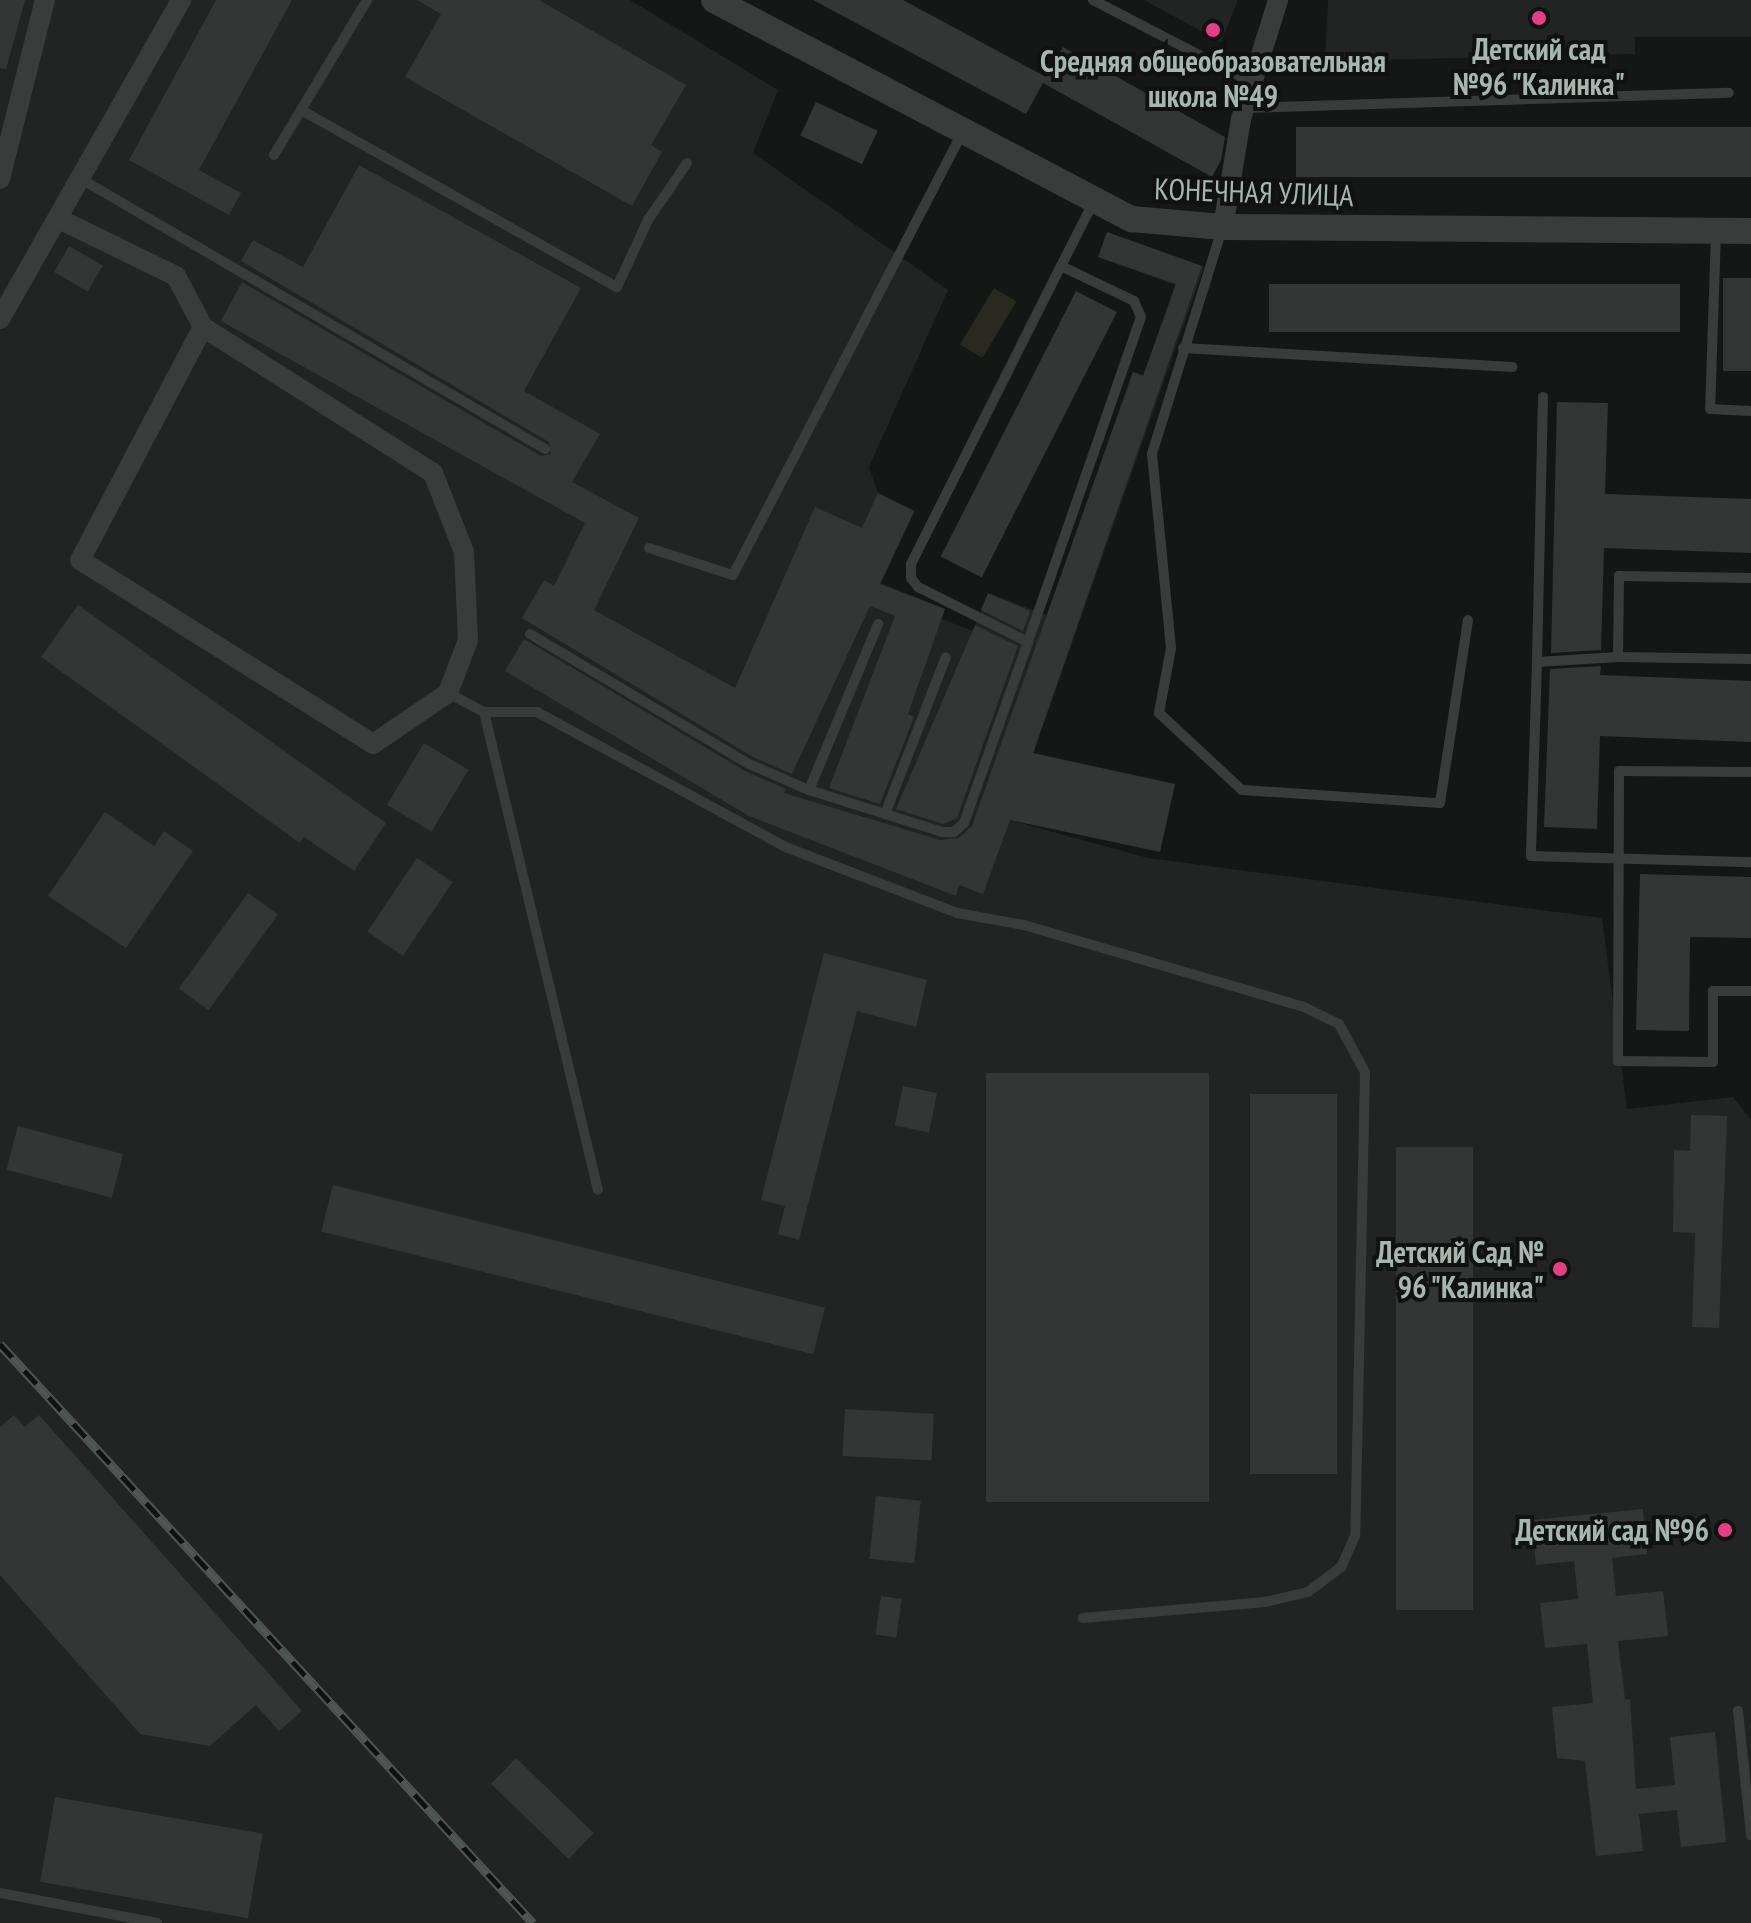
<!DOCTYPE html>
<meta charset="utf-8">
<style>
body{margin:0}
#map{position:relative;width:1751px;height:1923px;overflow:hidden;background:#151717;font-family:"PT Sans Narrow",sans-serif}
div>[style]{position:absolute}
.built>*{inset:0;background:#212423}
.green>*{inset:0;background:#292921;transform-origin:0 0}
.building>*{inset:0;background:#323635;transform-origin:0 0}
.service>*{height:10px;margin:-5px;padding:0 5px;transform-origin:5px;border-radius:5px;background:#383d3c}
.minor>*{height:20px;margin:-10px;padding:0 10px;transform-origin:10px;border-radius:10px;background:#383d3c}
.tertiary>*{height:26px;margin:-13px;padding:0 13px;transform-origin:13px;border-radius:13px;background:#383d3c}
.rail>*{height:9px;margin-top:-4.5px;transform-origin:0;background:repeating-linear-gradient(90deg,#101212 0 18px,#4f5654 0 36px);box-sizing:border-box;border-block:2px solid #4f5654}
.dots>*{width:22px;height:22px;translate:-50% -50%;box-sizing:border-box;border:4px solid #101212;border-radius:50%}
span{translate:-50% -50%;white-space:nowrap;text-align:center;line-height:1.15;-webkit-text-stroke:8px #101212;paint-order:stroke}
.poi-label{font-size:30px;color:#a8b6b0;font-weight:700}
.right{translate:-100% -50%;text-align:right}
.street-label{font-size:30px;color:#a8b6b0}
</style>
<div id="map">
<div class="built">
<div style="clip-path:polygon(0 0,630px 0,778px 90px,753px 153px,948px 290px,869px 467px,878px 493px,915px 511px,881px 583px,945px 609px,942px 619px,973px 631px,988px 593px,1047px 615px,1133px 372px,1144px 375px,1175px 285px,1098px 257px,1107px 232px,1204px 267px,1010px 820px,1148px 858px,1602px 918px,1627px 1109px,1733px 1097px,1751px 1120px,1751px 1923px,0 1923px)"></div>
<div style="clip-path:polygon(1144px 0,1238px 0,1221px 42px)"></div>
<div style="clip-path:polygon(1328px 0,1751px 0,1751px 37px,1635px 37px,1635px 54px,1325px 61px)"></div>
</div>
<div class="green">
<div style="left:994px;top:288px;width:26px;height:66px;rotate:31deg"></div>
</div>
<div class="building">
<div style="clip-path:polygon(0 0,25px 0,6px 69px,0 68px)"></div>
<div style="clip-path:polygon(216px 0,292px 0,199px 170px,241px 193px,229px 215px,129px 160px)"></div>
<div style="clip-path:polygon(417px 0,539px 0,686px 85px,651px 145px,662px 152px,632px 206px,405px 77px,441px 14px)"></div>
<div style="clip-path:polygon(813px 0,903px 0,1046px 77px,1063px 47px,1225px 137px,1221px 160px,1212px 177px,1043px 83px,1026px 114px)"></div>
<div style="left:816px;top:102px;width:68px;height:37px;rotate:25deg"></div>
<div style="left:1751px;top:127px;width:50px;height:455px;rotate:90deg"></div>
<div style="clip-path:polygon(359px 165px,581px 288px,524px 391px,600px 434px,572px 482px,639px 518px,594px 610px,735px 688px,815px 507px,862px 528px,878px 493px,914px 511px,880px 584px,945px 609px,908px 714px,914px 717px,880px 804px,829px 788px,895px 616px,870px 606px,792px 774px,753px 757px,522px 618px,544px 580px,554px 586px,585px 523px,221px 321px,242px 282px,541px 456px,551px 454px,549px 442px,241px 261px,253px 240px,303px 267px)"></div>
<div style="clip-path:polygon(1107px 232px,1202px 266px,1033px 753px,1175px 784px,1160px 852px,1010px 820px,983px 894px,959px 885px,956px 896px,749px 816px,505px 671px,524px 639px,745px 771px,786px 789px,784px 793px,940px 840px,959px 838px,972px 826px,1133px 372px,1143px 376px,1176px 284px,1098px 257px)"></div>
<div style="left:69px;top:246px;width:39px;height:30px;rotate:30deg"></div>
<div style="left:1723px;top:278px;width:28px;height:93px"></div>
<div style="left:1269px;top:284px;width:411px;height:48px"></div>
<div style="left:1076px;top:291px;width:46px;height:298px;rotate:27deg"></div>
<div style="clip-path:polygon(1557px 402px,1608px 403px,1605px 494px,1751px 499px,1751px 553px,1604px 548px,1601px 650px,1551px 653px)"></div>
<div style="clip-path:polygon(988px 593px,1030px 611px,1023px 631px,981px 610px)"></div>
<div style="clip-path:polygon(78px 605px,386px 823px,354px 871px,304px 837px,300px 843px,41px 657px)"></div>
<div style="clip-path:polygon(975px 625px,1018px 646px,957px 818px,943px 824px,896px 809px)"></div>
<div style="clip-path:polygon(1601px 666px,1600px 675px,1751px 681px,1751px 742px,1600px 736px,1597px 829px,1544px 827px,1550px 669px)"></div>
<div style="left:424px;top:743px;width:52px;height:72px;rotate:31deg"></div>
<div style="clip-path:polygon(105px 812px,154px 846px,164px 831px,193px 851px,126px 948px,48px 896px)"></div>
<div style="left:417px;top:858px;width:43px;height:89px;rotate:34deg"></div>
<div style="clip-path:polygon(1640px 874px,1751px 877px,1751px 938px,1690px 937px,1689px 1031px,1636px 1030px)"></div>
<div style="left:248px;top:893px;width:37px;height:118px;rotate:36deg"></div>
<div style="clip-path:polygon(824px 953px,927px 980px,916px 1027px,857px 1011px,799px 1240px,778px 1234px,785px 1206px,761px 1200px)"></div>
<div style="left:986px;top:1073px;width:223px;height:429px"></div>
<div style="left:903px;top:1086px;width:35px;height:40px;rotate:12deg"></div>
<div style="left:1250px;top:1094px;width:87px;height:380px"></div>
<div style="clip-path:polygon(1691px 1115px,1727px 1116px,1719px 1328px,1692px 1327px,1695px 1233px,1673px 1232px,1674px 1150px,1690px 1151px)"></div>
<div style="left:18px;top:1126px;width:109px;height:45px;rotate:15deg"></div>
<div style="left:1473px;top:1147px;width:463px;height:77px;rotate:90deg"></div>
<div style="left:333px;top:1185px;width:507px;height:48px;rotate:14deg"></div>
<div style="left:845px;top:1409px;width:89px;height:47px;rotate:3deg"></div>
<div style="clip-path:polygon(14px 1415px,24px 1427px,39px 1415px,302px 1711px,279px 1731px,256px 1705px,210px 1746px,140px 1734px,0 1575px,0 1427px)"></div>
<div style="left:876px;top:1496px;width:45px;height:63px;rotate:6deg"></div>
<div style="clip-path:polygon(1643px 1509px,1647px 1554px,1612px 1558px,1616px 1596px,1663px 1591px,1668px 1636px,1618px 1641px,1625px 1700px,1630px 1699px,1636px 1789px,1675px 1785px,1670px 1737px,1715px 1732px,1726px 1842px,1681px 1847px,1677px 1810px,1639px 1814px,1643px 1851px,1596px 1856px,1585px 1761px,1557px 1758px,1552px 1707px,1593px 1703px,1587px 1644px,1545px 1648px,1540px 1603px,1578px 1599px,1574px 1561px,1536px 1565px,1532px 1520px)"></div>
<div style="left:881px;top:1596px;width:21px;height:39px;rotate:8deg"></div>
<div style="left:516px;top:1758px;width:108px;height:36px;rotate:44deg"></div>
<div style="left:55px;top:1797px;width:211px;height:86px;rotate:10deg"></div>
</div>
<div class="service">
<div style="left:1093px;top:0;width:180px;rotate:27.4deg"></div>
<div style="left:1245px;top:108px;width:484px;rotate:-1.8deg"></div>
<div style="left:301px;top:110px;width:362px;rotate:29.3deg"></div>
<div style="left:617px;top:287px;width:74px;rotate:-65.2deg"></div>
<div style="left:648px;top:220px;width:69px;rotate:-55.6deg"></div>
<div style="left:274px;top:155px;width:181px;rotate:-59deg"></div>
<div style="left:81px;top:179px;width:537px;rotate:30.19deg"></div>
<div style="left:1222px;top:229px;width:236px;rotate:107.3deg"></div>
<div style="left:1152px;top:454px;width:195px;rotate:84.4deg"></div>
<div style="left:1171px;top:648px;width:66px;rotate:100.5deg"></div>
<div style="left:1159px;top:713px;width:113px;rotate:42.9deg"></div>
<div style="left:1242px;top:790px;width:198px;rotate:3.8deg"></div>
<div style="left:1440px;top:803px;width:185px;rotate:-81.3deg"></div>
<div style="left:1716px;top:232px;width:177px;rotate:91.9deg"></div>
<div style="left:1710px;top:409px;width:41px;rotate:2.8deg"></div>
<div style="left:1061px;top:266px;width:81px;rotate:25.6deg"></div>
<div style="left:1134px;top:301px;width:17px;rotate:66deg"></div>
<div style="left:1141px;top:317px;width:344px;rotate:109.2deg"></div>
<div style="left:1028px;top:642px;width:123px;rotate:-153.4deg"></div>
<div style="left:918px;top:587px;width:11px;rotate:-128deg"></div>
<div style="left:911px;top:578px;width:14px;rotate:-90deg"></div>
<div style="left:911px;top:564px;width:334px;rotate:-63.3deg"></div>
<div style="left:1061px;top:266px;width:73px;rotate:-63.1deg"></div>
<div style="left:1183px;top:348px;width:330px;rotate:3.3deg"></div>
<div style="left:1543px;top:397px;width:265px;rotate:91.3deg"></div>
<div style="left:1537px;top:662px;width:81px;rotate:-3.5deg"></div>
<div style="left:649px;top:548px;width:88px;rotate:17.8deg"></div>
<div style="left:733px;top:575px;width:498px;rotate:-62.6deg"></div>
<div style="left:1751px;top:578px;width:132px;rotate:-179.1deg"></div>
<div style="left:1619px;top:576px;width:81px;rotate:90.7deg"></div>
<div style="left:1618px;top:657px;width:133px;rotate:0.9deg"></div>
<div style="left:530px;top:634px;width:255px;rotate:30.7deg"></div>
<div style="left:749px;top:764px;width:65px;rotate:23.4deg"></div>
<div style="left:809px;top:790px;width:139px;rotate:17.5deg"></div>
<div style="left:942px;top:832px;width:12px"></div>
<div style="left:954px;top:832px;width:13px;rotate:-42deg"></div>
<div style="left:964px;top:823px;width:192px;rotate:-70.5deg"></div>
<div style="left:1537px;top:662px;width:194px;rotate:91.8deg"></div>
<div style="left:1531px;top:856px;width:220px;rotate:1.6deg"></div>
<div style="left:448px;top:693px;width:41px;rotate:27.8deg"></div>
<div style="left:484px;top:712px;width:491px;rotate:76.6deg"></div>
<div style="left:484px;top:712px;width:53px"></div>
<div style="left:537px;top:712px;width:285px;rotate:28.5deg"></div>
<div style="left:788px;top:848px;width:181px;rotate:21deg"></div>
<div style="left:957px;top:913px;width:68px;rotate:10.2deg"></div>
<div style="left:1024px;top:925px;width:292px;rotate:16.3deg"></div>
<div style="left:1304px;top:1007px;width:39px;rotate:26deg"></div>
<div style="left:1339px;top:1024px;width:55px;rotate:61.6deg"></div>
<div style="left:1365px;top:1072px;width:464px;rotate:91.2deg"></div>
<div style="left:1355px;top:1536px;width:34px;rotate:114deg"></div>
<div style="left:1341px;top:1567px;width:41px;rotate:142.9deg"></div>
<div style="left:1308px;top:1592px;width:44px;rotate:166.9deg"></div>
<div style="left:1265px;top:1602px;width:183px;rotate:175deg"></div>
<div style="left:1751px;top:772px;width:132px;rotate:-179.6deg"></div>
<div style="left:1619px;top:771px;width:290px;rotate:90.2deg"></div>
<div style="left:1618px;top:1061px;width:95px;rotate:0.6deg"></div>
<div style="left:1713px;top:1062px;width:71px;rotate:-90deg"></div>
<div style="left:1713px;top:991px;width:38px"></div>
<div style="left:809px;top:790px;width:180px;rotate:-67.4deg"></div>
<div style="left:885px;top:814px;width:168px;rotate:-68.8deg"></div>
<div style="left:1738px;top:1711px;width:125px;rotate:84deg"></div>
<div style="left:0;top:1893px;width:160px;rotate:10.8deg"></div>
</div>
<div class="minor">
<div style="left:0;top:179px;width:185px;rotate:-75.9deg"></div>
<div style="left:59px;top:219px;width:130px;rotate:26deg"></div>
<div style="left:176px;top:276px;width:58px;rotate:62.1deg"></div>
<div style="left:203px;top:327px;width:263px;rotate:117.8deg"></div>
<div style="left:80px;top:560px;width:346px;rotate:32.1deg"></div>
<div style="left:373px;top:744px;width:91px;rotate:-34.2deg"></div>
<div style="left:448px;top:693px;width:57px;rotate:-69.3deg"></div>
<div style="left:468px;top:640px;width:88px;rotate:-92.6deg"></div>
<div style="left:464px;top:552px;width:85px;rotate:-111.4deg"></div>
<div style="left:433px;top:473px;width:272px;rotate:-147.6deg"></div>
<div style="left:1223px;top:227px;width:109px;rotate:-80.5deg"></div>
<div style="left:1241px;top:119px;width:125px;rotate:-72.7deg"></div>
<div style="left:0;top:319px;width:367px;rotate:-60.4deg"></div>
</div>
<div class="tertiary">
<div style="left:714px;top:0;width:472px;rotate:27.7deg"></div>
<div style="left:1132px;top:219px;width:91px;rotate:5deg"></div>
<div style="left:1223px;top:227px;width:528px;rotate:0.43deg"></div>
</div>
<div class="rail">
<div style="left:0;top:1344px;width:787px;rotate:47.37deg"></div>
</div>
<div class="dots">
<div style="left:1539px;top:18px;background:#e53f84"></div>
<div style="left:1213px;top:30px;background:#e53f84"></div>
<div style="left:1560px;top:1269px;background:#e53f84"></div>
<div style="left:1725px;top:1530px;background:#e53f84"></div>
</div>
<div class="poi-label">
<span style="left:1539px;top:66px">Детский сад<br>№96 "Калинка"</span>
<span style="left:1213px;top:78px">Средняя общеобразовательная<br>школа №49</span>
<span class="right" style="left:1544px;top:1269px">Детский Сад №<br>96 "Калинка"</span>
<span class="right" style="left:1709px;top:1530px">Детский сад №96</span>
</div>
<div class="street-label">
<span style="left:1254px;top:192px;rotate:2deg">КОНЕЧНАЯ УЛИЦА</span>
</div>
</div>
